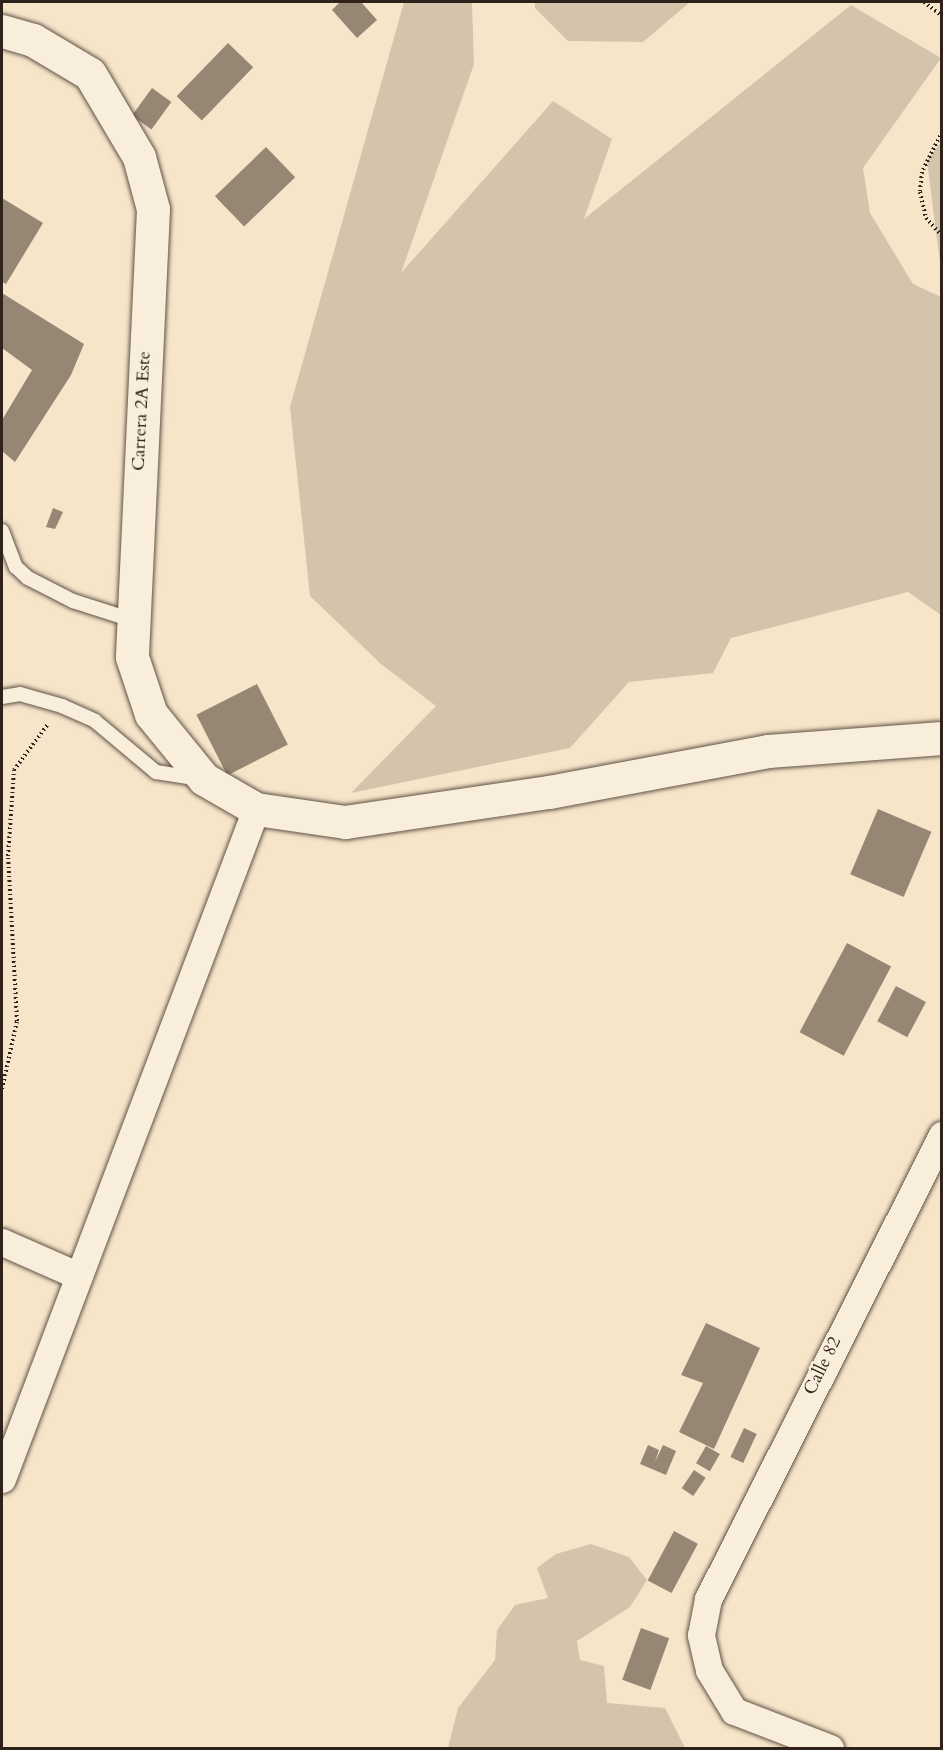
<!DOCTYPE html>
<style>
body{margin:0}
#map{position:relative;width:943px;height:1750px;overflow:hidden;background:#f6e5c9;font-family:Cardo,serif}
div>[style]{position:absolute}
.green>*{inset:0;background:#d4c4ab}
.building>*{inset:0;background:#968775;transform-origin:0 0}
.path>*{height:4px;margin-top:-2px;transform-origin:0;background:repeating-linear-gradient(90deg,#2f221a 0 1.5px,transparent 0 4.5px)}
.roads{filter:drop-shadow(0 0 2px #615346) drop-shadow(0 0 2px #615346)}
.lane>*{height:14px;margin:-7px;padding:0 7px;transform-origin:7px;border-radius:7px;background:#f9eedc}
.street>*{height:27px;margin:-13.5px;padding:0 13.5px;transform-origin:13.5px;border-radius:13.5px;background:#f9eedc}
.secondary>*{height:33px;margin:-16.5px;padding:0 16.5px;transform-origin:16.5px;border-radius:16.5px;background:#f9eedc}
span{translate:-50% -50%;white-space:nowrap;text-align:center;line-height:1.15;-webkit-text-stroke:5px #f9eedc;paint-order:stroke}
.street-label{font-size:18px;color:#2f221a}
.frame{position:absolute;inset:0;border:3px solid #2f221a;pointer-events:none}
</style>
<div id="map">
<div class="green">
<div style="clip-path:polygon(404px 2px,472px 2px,474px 64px,401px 273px,553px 101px,612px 139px,584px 219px,851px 5px,941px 58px,863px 168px,870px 213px,913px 284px,941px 297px,941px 615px,908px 592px,731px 638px,713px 673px,629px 682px,570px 748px,351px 793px,436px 706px,381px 664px,310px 596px,290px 407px)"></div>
<div style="clip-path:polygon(535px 2px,685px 2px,689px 3px,643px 42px,568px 41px,535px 8px)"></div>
<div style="clip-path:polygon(941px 142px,941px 271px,927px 161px)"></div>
<div style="clip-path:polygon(591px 1544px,629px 1557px,647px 1580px,630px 1607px,577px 1641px,580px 1660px,604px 1666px,607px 1703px,665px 1708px,685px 1748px,448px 1748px,458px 1708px,495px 1660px,497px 1630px,515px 1605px,548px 1598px,537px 1568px,556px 1554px)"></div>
</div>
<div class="building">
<div style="clip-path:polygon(340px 2px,361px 2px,377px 20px,357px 38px,332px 10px)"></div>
<div style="left:228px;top:43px;width:35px;height:74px;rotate:44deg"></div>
<div style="left:152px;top:88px;width:24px;height:34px;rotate:36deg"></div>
<div style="left:266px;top:147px;width:42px;height:71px;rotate:46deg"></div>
<div style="clip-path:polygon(2px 198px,43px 223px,6px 284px,2px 282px)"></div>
<div style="clip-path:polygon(2px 293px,84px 344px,71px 375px,15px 462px,2px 451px,2px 420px,32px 370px,2px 348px)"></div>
<div style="clip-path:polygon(53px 508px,63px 512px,55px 529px,46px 527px)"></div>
<div style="left:257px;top:684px;width:68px;height:68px;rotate:63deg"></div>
<div style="left:878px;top:809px;width:58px;height:71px;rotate:23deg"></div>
<div style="left:847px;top:943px;width:50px;height:101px;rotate:28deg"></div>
<div style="left:896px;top:986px;width:34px;height:40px;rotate:28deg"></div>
<div style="clip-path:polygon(706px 1323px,760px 1348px,714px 1449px,679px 1432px,703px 1383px,681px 1375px)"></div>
<div style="left:744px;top:1428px;width:14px;height:32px;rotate:25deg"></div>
<div style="clip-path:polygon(648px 1445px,659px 1450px,655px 1462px,663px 1445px,676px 1451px,666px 1475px,640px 1464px)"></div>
<div style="left:706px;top:1446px;width:16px;height:20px;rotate:30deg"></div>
<div style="left:694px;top:1470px;width:14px;height:22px;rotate:34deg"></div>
<div style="left:674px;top:1531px;width:27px;height:56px;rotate:28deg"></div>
<div style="left:641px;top:1628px;width:30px;height:55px;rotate:20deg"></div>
</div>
<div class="path">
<div style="left:924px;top:2px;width:23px;rotate:38deg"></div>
<div style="left:942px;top:132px;width:45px;rotate:116.6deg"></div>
<div style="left:922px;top:172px;width:20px;rotate:96deg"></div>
<div style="left:920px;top:192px;width:27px;rotate:77deg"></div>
<div style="left:926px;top:218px;width:24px;rotate:48deg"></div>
<div style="left:2px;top:1089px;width:70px;rotate:-77.6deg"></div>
<div style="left:17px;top:1021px;width:165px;rotate:-93.1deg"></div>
<div style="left:8px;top:856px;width:86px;rotate:-86deg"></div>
<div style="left:14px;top:770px;width:57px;rotate:-53.5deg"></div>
</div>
<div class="roads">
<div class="lane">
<div style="left:2px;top:531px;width:39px;rotate:69deg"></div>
<div style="left:16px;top:567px;width:16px;rotate:43deg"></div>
<div style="left:28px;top:578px;width:51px;rotate:27.1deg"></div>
<div style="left:73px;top:601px;width:59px;rotate:17.8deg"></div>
<div style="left:2px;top:697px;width:18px;rotate:-9deg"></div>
<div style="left:20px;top:694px;width:44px;rotate:15.9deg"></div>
<div style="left:62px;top:706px;width:36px;rotate:24deg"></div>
<div style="left:95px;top:721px;width:80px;rotate:39.9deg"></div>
<div style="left:156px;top:772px;width:45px;rotate:9deg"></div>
</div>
<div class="street">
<div style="left:2px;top:1242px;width:84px;rotate:23.8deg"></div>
<div style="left:2px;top:1479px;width:717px;rotate:-69.24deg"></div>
<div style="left:830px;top:1748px;width:103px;rotate:-158.9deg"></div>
<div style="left:734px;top:1711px;width:48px;rotate:-121.4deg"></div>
<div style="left:709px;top:1670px;width:36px;rotate:-103deg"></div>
<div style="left:701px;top:1635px;width:37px;rotate:-79deg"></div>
<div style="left:708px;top:1599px;width:520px;rotate:-63.24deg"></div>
</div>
<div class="secondary">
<div style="left:2px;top:31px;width:32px;rotate:16deg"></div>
<div style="left:33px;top:40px;width:66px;rotate:30.8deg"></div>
<div style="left:90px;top:74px;width:96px;rotate:59.4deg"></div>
<div style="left:139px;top:157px;width:54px;rotate:74.9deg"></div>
<div style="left:153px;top:209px;width:448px;rotate:92.7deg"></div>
<div style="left:132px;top:657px;width:60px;rotate:71.6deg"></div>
<div style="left:151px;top:714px;width:84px;rotate:50.8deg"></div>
<div style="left:204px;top:779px;width:60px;rotate:30deg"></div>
<div style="left:256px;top:809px;width:90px;rotate:8.3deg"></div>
<div style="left:345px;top:822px;width:206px;rotate:-8.4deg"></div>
<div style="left:549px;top:792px;width:223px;rotate:-10.6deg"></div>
<div style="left:768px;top:751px;width:174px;rotate:-4.3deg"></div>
</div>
</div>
<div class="street-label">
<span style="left:142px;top:411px;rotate:-87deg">Carrera 2A Este</span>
<span style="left:823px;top:1366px;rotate:-64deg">Calle 82</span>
</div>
<div class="frame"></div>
</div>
